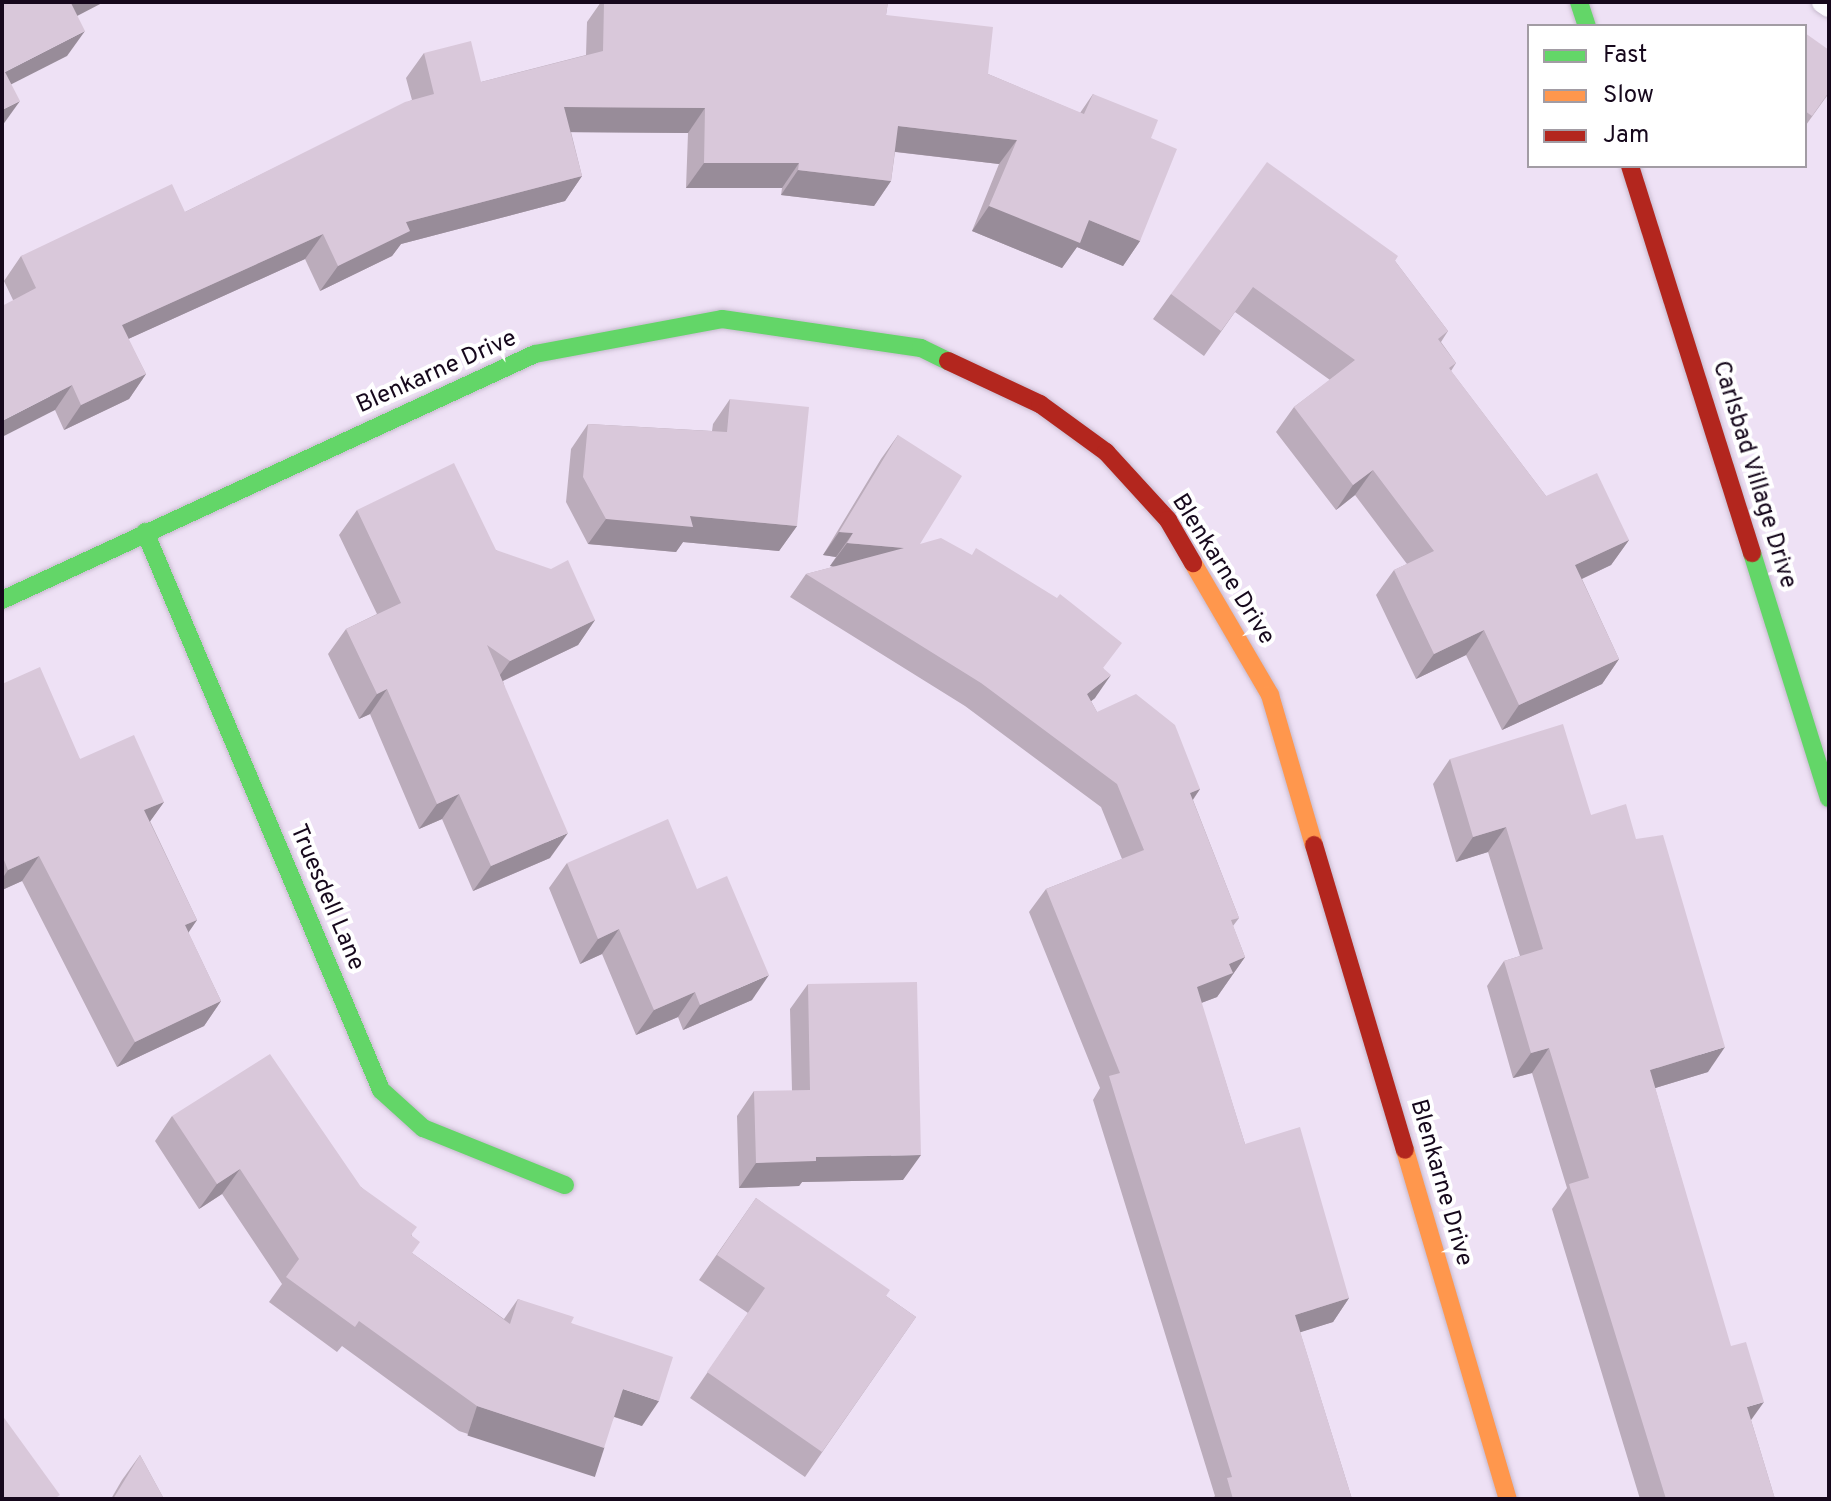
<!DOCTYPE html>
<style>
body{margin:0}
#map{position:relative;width:1831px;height:1501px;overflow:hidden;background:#eee1f5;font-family:Overpass,sans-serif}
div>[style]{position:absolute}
.roads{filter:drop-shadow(0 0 2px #c6b9cd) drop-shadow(0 0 2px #c6b9cd)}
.lane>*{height:22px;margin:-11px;padding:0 11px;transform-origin:11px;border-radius:11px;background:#fcfafe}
.fast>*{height:18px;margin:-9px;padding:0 9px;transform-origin:9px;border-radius:9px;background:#63d668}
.slow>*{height:18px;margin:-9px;padding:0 9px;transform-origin:9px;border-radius:9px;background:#ff974d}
.jam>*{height:18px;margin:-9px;padding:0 9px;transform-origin:9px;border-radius:9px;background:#b3261e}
.wall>*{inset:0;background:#bbacbb}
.shaded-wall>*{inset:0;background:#988c99;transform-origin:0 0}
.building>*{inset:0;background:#d9c8da}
span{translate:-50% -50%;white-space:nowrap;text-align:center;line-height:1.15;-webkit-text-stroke:8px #fff;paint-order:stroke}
.street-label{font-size:24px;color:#16081c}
.frame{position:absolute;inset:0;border:4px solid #16081c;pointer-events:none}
.legend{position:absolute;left:1527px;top:24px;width:280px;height:144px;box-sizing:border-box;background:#fff;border:2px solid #a29ca4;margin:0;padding:10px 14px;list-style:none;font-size:24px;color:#16081c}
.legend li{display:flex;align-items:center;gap:16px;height:40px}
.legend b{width:40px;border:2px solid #a29ca4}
</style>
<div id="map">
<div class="roads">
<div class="lane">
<div style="left:1823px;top:2px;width:7px;rotate:34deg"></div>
</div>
<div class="fast">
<div style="left:1579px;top:2px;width:25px;rotate:72deg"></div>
<div style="left:145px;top:532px;width:606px;rotate:67.07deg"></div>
<div style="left:381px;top:1090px;width:57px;rotate:42.1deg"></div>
<div style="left:423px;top:1128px;width:153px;rotate:21.9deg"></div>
<div style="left:1752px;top:553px;width:257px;rotate:72.6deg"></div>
<div style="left:2px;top:600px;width:587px;rotate:-24.78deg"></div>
<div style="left:535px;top:354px;width:190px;rotate:-10.6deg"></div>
<div style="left:722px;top:319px;width:201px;rotate:8.3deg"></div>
<div style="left:921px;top:348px;width:30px;rotate:26deg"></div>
</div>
<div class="slow">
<div style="left:1193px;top:563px;width:153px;rotate:59.7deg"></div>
<div style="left:1270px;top:695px;width:156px;rotate:73.7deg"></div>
<div style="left:1405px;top:1150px;width:364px;rotate:73.6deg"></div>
</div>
<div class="jam">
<div style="left:1630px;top:166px;width:406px;rotate:72.5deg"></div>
<div style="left:948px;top:361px;width:102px;rotate:25.1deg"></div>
<div style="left:1040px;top:404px;width:82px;rotate:36deg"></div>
<div style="left:1106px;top:452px;width:92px;rotate:47.6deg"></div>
<div style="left:1168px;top:520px;width:50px;rotate:59.8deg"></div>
<div style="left:1314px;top:845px;width:318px;rotate:73.4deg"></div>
</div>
</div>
<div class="wall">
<div style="clip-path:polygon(601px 2px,888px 2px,886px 15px,988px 74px,1080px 113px,1093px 94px,1151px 138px,1140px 241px,1123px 266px,1077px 247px,1062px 268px,972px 231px,999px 164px,895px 152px,891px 181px,874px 206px,781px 195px,782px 188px,686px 188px,688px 133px,571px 132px,582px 176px,565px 201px,401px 244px,392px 256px,320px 291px,305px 259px,128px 339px,146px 374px,129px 399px,64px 430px,55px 410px,13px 300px,4px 281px,21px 256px,185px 212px,412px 100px,406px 78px,424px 53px,481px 82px,586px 55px,587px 22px)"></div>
<div style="clip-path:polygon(1805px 33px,1829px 93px,1806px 125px,1805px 124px)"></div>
<div style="clip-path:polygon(1395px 261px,1448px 331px,1441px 342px,1456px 363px,1451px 371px,1546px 496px,1629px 540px,1611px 565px,1582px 579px,1619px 659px,1602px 684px,1502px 730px,1466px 655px,1416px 679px,1376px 595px,1394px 570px,1407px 564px,1355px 495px,1336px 510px,1276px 432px,1294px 407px,1330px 380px,1235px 312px,1204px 356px,1153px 319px,1171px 294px)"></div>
<div style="clip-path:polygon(730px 399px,797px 526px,779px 551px,683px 542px,676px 552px,588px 544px,566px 502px,571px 449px,588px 424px,712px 431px,713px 424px)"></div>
<div style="clip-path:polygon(898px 435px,920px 544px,1104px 669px,1095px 698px,1091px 701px,1097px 712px,1200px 789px,1193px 800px,1239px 918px,1233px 926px,1245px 957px,1217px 997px,1201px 1003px,1245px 1144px,1349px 1298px,1333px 1322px,1300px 1332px,1352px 1499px,1212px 1499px,1215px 1496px,1093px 1100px,1100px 1088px,1029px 912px,1046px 889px,1122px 859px,1101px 807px,965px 706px,790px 597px,806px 574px,833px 567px,830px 566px,836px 557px,823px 555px,881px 459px)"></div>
<div style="clip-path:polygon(357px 510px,496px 550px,595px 620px,578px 645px,503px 681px,550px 858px,473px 891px,442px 819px,419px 829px,370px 714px,359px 719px,328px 654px,346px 629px,377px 614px,339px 535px)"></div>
<div style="clip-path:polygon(2px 684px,80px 759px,164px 802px,150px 821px,197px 920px,188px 932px,221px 1001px,204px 1026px,117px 1067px,22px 881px,2px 890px)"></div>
<div style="clip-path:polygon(1450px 759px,1591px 815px,1708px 1072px,1655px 1088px,1751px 1420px,1775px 1499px,1640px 1499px,1552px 1209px,1567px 1188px,1532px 1073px,1513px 1078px,1487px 986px,1504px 961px,1520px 956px,1488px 852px,1456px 862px,1433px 784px)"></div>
<div style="clip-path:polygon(567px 863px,752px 1000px,683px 1030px,678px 1017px,636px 1035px,602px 954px,580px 964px,549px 888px)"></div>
<div style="clip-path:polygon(808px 984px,903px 1180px,802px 1182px,799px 1186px,739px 1188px,737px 1116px,754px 1091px,792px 1091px,790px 1009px)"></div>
<div style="clip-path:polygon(172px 1116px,361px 1187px,412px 1235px,412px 1253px,504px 1319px,518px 1299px,571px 1323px,642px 1426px,614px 1417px,586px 1473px,459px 1431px,342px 1346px,337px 1352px,269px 1302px,282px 1284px,222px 1194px,199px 1209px,155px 1141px)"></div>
<div style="clip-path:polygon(756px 1198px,886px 1296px,916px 1317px,805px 1477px,690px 1398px,748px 1313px,699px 1280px)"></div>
<div style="clip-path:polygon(140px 1455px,164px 1499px,111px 1499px,122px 1480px)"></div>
</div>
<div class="shaded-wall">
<div style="clip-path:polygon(73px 2px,104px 2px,54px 28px,71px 3px)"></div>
<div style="clip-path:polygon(85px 31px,67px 56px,2px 89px,5px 72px)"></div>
<div style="clip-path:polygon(20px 101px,2px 126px,2px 110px)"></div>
<div style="clip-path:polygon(564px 107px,705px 108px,688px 133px,547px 132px)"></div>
<div style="clip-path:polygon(898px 126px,1017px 140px,999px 164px,880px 150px)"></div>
<div style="clip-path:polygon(704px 163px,799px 163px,782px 188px,686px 188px)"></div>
<div style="clip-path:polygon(798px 170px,891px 181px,874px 206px,781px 195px)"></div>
<div style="clip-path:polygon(582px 176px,565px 201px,401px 244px,392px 256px,320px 291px,338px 266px,406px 222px)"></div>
<div style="clip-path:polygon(989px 206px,1089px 220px,1140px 241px,1123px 266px,1077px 247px,1062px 268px,972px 231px)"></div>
<div style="clip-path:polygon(323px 234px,305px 259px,104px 350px,122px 325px)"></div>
<div style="clip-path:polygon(146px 374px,129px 399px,64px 430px,81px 405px)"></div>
<div style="clip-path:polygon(72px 385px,55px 410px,2px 437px,2px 421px)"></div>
<div style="clip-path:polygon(1373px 470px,1355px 495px,1336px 510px,1353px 485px)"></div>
<div style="clip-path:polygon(690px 516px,797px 526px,779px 551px,683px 542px,676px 552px,588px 544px,606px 519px)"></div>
<div style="clip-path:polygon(839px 532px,853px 533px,836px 557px,823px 555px)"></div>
<div style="clip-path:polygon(1629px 540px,1611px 565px,1558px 590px,1575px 565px)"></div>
<div style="clip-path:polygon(847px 543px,904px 548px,888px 572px,830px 566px)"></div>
<div style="clip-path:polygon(595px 620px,578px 645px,492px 686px,510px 661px)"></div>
<div style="clip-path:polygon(1484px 630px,1466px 655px,1416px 679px,1434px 654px)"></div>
<div style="clip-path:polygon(1619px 659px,1602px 684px,1502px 730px,1519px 705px)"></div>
<div style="clip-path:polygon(1111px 675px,1095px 698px,1070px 718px,1087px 694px)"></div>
<div style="clip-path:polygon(387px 689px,370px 714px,359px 719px,377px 694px)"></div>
<div style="clip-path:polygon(1200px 789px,1184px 812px,1190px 793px)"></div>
<div style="clip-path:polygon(459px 794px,442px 819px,419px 829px,437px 804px)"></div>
<div style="clip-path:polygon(164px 802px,146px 827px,144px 810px)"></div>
<div style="clip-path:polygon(1506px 827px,1488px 852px,1456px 862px,1473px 837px)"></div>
<div style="clip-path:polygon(568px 833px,550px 858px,473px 891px,491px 866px)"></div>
<div style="clip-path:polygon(39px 856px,22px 881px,2px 890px,2px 879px,8px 870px)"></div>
<div style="clip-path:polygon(197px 920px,180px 945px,185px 925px)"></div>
<div style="clip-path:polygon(619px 929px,602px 954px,580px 964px,598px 939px)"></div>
<div style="clip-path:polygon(1245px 957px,1217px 997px,1180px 1011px,1197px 987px,1229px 964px)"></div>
<div style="clip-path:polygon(769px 975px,752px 1000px,683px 1030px,700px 1005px)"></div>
<div style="clip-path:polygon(695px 992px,678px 1017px,636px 1035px,654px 1010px)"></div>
<div style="clip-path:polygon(221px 1001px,204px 1026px,117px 1067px,135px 1042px)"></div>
<div style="clip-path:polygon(1725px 1047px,1708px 1072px,1632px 1095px,1650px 1070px)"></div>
<div style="clip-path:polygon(1549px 1048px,1532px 1073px,1513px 1078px,1531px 1053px)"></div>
<div style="clip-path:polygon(921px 1155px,903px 1180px,802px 1182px,799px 1186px,739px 1188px,756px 1163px,816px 1157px)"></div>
<div style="clip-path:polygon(240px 1169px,222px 1194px,199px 1209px,217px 1184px)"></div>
<div style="clip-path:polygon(1349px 1298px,1333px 1322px,1279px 1339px,1295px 1315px)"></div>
<div style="clip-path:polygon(623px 1389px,659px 1401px,642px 1426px,606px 1414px)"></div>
<div style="clip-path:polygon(1764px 1402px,1746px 1427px,1747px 1407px)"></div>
<div style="left:477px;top:1406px;width:134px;height:31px;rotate:18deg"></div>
</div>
<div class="building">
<div style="clip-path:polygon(2px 2px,73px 2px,71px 3px,85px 31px,5px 72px,20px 101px,2px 110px)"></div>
<div style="clip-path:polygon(604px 2px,888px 2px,886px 15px,993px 27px,988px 74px,1084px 114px,1093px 94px,1158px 120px,1151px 138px,1177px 149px,1140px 241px,1089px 220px,1080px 243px,989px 206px,1017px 140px,898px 126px,891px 181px,798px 170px,799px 163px,704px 163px,705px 108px,564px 107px,582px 176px,406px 222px,410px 231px,338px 266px,323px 234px,122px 325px,146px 374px,81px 405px,72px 385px,2px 421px,2px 306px,36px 288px,21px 256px,172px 184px,185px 212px,405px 102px,434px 94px,424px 53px,471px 41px,481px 82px,603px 51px)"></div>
<div style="clip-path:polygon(1805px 33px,1829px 50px,1829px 92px,1812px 116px,1805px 111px)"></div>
<div style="clip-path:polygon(1267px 162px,1398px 256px,1395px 261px,1448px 331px,1438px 339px,1456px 363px,1449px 368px,1546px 496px,1597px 473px,1629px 540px,1575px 565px,1619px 659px,1519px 705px,1484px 630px,1434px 654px,1394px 570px,1434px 551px,1373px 470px,1353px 485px,1294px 407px,1355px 360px,1253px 287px,1221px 331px,1171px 294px)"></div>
<div style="clip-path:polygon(730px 399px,809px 407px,797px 526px,690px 516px,693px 527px,606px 519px,583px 477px,588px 424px,727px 432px)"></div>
<div style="clip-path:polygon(898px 435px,962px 476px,920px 544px,941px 538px,972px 555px,976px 548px,1057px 598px,1060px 594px,1122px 643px,1103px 668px,1111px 675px,1087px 694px,1097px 712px,1136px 694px,1175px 725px,1200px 789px,1190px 793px,1239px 918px,1231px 920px,1245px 957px,1229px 964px,1233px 973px,1197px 987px,1245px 1144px,1300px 1127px,1349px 1298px,1295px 1315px,1352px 1499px,1233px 1499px,1227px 1478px,1232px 1477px,1109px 1076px,1120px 1073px,1046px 889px,1144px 850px,1117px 784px,981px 683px,806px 574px,904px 548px,847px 543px,853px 533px,839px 532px)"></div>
<div style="clip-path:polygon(454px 463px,496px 550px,551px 569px,568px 560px,595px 620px,510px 661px,487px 645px,568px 833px,491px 866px,459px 794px,437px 804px,387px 689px,377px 694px,346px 629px,401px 603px,357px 510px)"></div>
<div style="clip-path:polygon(40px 667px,80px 759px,134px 735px,164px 802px,144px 810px,197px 920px,185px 925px,221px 1001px,135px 1042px,39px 856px,8px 870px,2px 855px,2px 684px)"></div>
<div style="clip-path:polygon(1563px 724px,1591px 815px,1626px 804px,1636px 839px,1663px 835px,1725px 1047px,1650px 1070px,1731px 1346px,1746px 1342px,1764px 1402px,1747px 1407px,1775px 1499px,1666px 1499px,1569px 1184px,1589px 1178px,1549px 1048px,1531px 1053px,1504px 961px,1543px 949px,1506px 827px,1473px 837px,1450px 759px)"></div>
<div style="clip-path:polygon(668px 819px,697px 889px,727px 876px,769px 975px,700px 1005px,695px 992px,654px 1010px,619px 929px,598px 939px,567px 863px)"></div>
<div style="clip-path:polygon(917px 982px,921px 1155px,816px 1157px,816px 1161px,756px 1163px,754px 1091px,810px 1090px,808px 984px)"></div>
<div style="clip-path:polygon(270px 1054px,361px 1187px,417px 1227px,411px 1235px,420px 1242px,412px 1253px,510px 1324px,518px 1299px,574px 1317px,571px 1323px,673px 1357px,659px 1401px,623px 1389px,604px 1448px,477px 1406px,359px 1321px,355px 1327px,286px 1277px,299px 1259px,240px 1169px,217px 1184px,172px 1116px)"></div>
<div style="clip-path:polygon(756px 1198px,890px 1290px,886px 1296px,916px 1317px,822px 1452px,707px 1372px,765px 1288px,717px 1255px)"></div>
<div style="clip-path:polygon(2px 1415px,60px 1495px,54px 1499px,2px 1499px)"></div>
<div style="clip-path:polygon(140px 1455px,164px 1499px,113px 1499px)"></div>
</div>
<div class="street-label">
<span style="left:437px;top:373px;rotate:-24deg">Blenkarne Drive</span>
<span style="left:1753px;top:475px;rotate:73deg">Carlsbad Village Drive</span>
<span style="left:1222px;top:570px;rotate:58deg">Blenkarne Drive</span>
<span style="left:326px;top:898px;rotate:67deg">Truesdell Lane</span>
<span style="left:1440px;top:1183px;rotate:74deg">Blenkarne Drive</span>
</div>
<div class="frame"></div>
<ul class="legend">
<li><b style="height:10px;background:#63d668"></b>Fast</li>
<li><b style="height:10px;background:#ff974d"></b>Slow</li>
<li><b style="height:10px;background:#b3261e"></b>Jam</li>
</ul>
</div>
